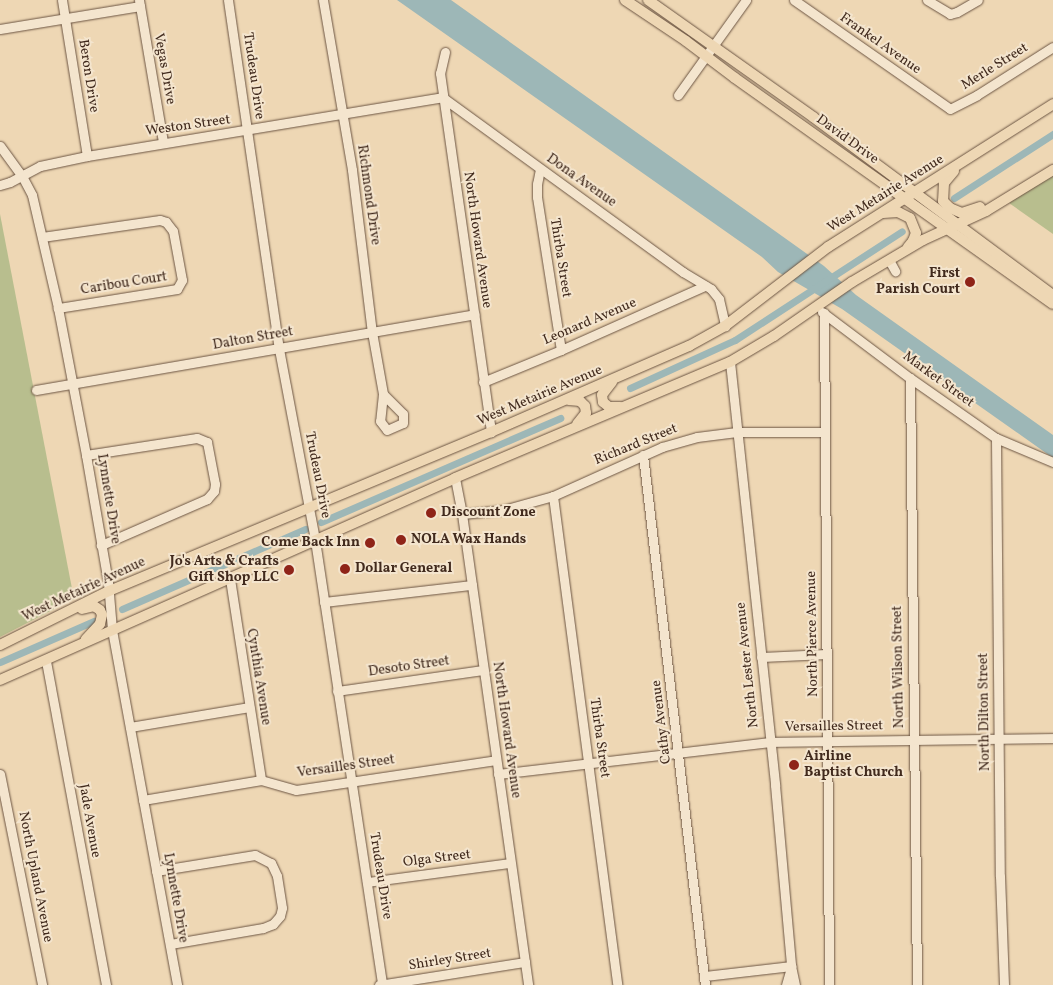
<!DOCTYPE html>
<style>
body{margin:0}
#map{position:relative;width:1053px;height:985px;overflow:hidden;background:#eed7b4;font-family:Vollkorn,serif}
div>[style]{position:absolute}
.green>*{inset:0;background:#b8be8e}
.water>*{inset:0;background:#9db7b7}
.canal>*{height:7px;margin:-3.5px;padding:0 3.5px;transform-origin:3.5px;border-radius:3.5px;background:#9db7b7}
.roads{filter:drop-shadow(0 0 1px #6c5543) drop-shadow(0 0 1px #6c5543)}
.minor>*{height:9px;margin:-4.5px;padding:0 4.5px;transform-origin:4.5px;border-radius:4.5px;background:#f4e5ce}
.major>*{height:10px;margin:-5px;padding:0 5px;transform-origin:5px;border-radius:5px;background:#eed7b4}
.dots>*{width:14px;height:14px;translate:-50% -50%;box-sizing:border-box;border:2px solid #f4e5ce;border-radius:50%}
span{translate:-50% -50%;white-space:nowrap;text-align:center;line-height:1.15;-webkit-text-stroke:4px #f4e5ce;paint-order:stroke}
.street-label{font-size:14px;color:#412a1d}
.poi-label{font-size:14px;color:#412a1d;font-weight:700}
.right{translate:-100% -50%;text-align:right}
.left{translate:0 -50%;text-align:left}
</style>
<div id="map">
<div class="green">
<div style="clip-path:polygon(1053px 174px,1053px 234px,1009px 203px)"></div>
<div style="clip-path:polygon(0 214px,74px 599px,0 637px)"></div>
</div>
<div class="water">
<div style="clip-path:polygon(397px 0,451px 0,824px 266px,856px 295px,1053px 435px,1053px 458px,842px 309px,778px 272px,762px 257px)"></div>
</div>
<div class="canal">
<div style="left:954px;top:198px;width:118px;rotate:-32.9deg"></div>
<div style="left:630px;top:388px;width:115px;rotate:-24.6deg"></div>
<div style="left:735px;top:340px;width:199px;rotate:-33.1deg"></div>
<div style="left:321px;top:522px;width:261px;rotate:-23.5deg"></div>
<div style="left:122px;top:609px;width:200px;rotate:-23.6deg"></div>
<div style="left:0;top:662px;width:103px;rotate:-23.6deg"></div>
</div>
<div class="roads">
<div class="minor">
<div style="left:62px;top:0;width:158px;rotate:80.9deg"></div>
<div style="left:139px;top:0;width:144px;rotate:80.4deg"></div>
<div style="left:228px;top:0;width:353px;rotate:81.7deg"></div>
<div style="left:279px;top:349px;width:194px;rotate:79.3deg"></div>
<div style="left:315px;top:540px;width:450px;rotate:81.4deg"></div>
<div style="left:323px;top:0;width:172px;rotate:80.3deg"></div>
<div style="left:352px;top:170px;width:163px;rotate:83deg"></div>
<div style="left:372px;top:332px;width:63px;rotate:79.9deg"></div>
<div style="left:383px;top:394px;width:27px;rotate:96deg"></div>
<div style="left:380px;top:421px;width:11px;rotate:52deg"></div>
<div style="left:387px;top:430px;width:17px;rotate:-24deg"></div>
<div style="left:403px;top:423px;width:9px;rotate:-90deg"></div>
<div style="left:403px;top:414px;width:28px;rotate:-135deg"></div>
<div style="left:794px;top:0;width:190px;rotate:34.9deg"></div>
<div style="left:950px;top:109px;width:30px;rotate:-27deg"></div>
<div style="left:977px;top:95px;width:90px;rotate:-32.3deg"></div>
<div style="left:927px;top:0;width:27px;rotate:31deg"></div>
<div style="left:950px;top:14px;width:7px;rotate:-16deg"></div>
<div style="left:957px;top:12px;width:24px;rotate:-30deg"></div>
<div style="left:0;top:29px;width:142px;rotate:-9.3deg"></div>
<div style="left:445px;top:52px;width:22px;rotate:103deg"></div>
<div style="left:440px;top:73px;width:363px;rotate:81.9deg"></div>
<div style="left:678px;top:95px;width:117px;rotate:-54.4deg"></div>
<div style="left:0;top:146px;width:37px;rotate:54deg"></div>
<div style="left:22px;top:176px;width:21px;rotate:62deg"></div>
<div style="left:32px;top:195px;width:116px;rotate:77deg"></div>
<div style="left:58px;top:308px;width:150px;rotate:79.2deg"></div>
<div style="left:86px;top:455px;width:129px;rotate:80.2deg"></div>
<div style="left:108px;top:582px;width:48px;rotate:85.2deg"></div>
<div style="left:112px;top:630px;width:361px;rotate:79.6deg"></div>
<div style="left:540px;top:169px;width:15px;rotate:101deg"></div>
<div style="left:537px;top:184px;width:13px;rotate:90deg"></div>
<div style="left:537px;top:197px;width:155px;rotate:81.1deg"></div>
<div style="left:0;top:185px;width:10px;rotate:-17deg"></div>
<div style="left:10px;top:182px;width:34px;rotate:-28deg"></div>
<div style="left:40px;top:166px;width:48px;rotate:-12deg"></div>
<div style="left:87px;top:156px;width:360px;rotate:-9.4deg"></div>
<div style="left:442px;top:97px;width:298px;rotate:36deg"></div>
<div style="left:683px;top:272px;width:33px;rotate:31deg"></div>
<div style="left:711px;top:289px;width:13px;rotate:51deg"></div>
<div style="left:719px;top:299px;width:28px;rotate:77deg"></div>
<div style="left:42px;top:237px;width:119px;rotate:-8.2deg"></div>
<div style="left:160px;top:220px;width:6px;rotate:18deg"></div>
<div style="left:166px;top:222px;width:11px;rotate:52deg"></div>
<div style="left:173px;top:231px;width:50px;rotate:79.6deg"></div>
<div style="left:182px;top:280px;width:10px;rotate:119deg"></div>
<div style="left:177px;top:289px;width:121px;rotate:170.9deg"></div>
<div style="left:889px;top:260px;width:13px;rotate:61deg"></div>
<div style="left:822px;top:312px;width:110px;rotate:36.9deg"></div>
<div style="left:910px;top:378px;width:105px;rotate:34.9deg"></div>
<div style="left:996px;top:438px;width:62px;rotate:22.8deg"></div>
<div style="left:824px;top:313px;width:672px;rotate:89.57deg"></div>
<div style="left:730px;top:362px;width:425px;rotate:83.9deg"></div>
<div style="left:775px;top:785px;width:182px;rotate:84.9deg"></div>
<div style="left:791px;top:966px;width:19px;rotate:78deg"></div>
<div style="left:910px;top:378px;width:607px;rotate:89.34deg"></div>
<div style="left:483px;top:382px;width:84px;rotate:-22.3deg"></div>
<div style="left:561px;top:350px;width:158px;rotate:-24deg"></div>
<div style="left:36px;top:390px;width:445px;rotate:-9.8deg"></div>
<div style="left:996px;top:438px;width:438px;rotate:89.5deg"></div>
<div style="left:1000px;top:876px;width:109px;rotate:87.9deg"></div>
<div style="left:86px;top:455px;width:112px;rotate:-8.7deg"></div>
<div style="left:197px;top:438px;width:11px;rotate:22deg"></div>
<div style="left:207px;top:442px;width:43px;rotate:79.2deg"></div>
<div style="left:215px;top:484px;width:7px;rotate:98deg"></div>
<div style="left:214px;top:491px;width:11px;rotate:131deg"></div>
<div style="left:207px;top:499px;width:116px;rotate:156.5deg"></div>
<div style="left:643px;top:455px;width:534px;rotate:83.33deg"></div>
<div style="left:455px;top:478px;width:37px;rotate:79deg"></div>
<div style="left:462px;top:514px;width:476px;rotate:82deg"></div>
<div style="left:553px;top:496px;width:493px;rotate:82.5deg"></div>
<div style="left:462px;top:514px;width:41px;rotate:-5.6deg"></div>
<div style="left:503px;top:510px;width:52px;rotate:-15.6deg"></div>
<div style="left:553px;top:496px;width:120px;rotate:-24.2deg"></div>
<div style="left:662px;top:447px;width:36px;rotate:-16deg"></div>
<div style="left:697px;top:437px;width:40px;rotate:-7.1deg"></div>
<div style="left:737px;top:432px;width:88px"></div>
<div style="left:230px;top:579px;width:203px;rotate:81.2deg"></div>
<div style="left:324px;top:602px;width:149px;rotate:-6.6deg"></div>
<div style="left:761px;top:657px;width:66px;rotate:-2.6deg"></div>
<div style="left:46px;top:661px;width:330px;rotate:79.5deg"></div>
<div style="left:337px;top:691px;width:148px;rotate:-8.2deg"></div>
<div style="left:130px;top:727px;width:121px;rotate:-9.5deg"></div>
<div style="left:0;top:774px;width:215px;rotate:78.7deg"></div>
<div style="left:498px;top:774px;width:274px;rotate:-6.7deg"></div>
<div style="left:770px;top:742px;width:283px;rotate:-0.8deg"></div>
<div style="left:143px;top:800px;width:120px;rotate:-9.6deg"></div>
<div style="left:261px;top:780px;width:36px;rotate:16deg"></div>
<div style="left:296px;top:790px;width:202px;rotate:-8.5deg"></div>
<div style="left:156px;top:871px;width:100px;rotate:-9.2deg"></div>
<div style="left:255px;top:855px;width:18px;rotate:27deg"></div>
<div style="left:271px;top:863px;width:14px;rotate:65deg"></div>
<div style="left:277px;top:876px;width:32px;rotate:81deg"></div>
<div style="left:282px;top:908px;width:8px;rotate:104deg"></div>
<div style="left:280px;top:916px;width:11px;rotate:131deg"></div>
<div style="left:273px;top:924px;width:11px;rotate:158deg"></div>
<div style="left:263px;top:928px;width:94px;rotate:170.2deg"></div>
<div style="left:367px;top:882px;width:144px;rotate:-7.6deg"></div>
<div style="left:705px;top:976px;width:87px;rotate:-6.6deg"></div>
<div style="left:379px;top:985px;width:148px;rotate:-9deg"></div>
<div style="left:786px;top:985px;width:19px;rotate:-74deg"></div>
</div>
<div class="major">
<div style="left:625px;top:0;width:73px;rotate:33.9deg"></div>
<div style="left:686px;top:41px;width:61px;rotate:37.1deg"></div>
<div style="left:735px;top:78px;width:390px;rotate:35.4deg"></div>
<div style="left:648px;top:0;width:202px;rotate:35.3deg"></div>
<div style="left:813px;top:117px;width:299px;rotate:36.6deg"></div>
<div style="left:954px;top:171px;width:16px;rotate:130deg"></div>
<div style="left:944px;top:183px;width:18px;rotate:93deg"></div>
<div style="left:943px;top:201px;width:10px;rotate:45deg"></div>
<div style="left:950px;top:208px;width:13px;rotate:23deg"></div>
<div style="left:962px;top:213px;width:19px;rotate:-18deg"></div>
<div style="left:883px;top:213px;width:15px;rotate:-4deg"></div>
<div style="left:898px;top:212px;width:13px;rotate:27deg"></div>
<div style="left:910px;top:218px;width:16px;rotate:68deg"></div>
<div style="left:916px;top:233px;width:9px;rotate:111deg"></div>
<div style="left:913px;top:241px;width:8px;rotate:130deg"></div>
<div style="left:612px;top:382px;width:16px;rotate:128deg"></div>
<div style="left:602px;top:395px;width:7px;rotate:82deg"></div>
<div style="left:603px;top:402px;width:8px;rotate:40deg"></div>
<div style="left:609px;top:407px;width:11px"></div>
<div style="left:569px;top:400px;width:11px;rotate:5deg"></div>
<div style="left:580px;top:401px;width:7px;rotate:45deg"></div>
<div style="left:585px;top:406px;width:7px;rotate:82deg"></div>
<div style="left:586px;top:413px;width:14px;rotate:129deg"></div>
<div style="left:82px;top:609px;width:12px;rotate:-14deg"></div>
<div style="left:94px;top:606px;width:7px;rotate:34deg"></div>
<div style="left:100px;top:610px;width:5px;rotate:68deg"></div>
<div style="left:102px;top:615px;width:9px;rotate:103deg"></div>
<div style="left:100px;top:624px;width:21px;rotate:133deg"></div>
<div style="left:0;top:645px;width:122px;rotate:-26.4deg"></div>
<div style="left:109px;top:591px;width:414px;rotate:-22.6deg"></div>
<div style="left:491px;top:432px;width:216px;rotate:-23.5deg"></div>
<div style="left:689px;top:346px;width:41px;rotate:-29.1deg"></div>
<div style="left:725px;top:326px;width:130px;rotate:-37.5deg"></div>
<div style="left:828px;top:247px;width:267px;rotate:-32.4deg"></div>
<div style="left:0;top:680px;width:498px;rotate:-23.9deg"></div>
<div style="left:455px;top:478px;width:298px;rotate:-22.9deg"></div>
<div style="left:730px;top:362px;width:51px;rotate:-30.6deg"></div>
<div style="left:774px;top:336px;width:95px;rotate:-34.7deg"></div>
<div style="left:852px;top:282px;width:82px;rotate:-30.6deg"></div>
<div style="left:923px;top:240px;width:69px;rotate:-24.7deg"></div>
<div style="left:986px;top:211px;width:79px;rotate:-31.5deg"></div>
</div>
</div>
<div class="dots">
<div style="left:970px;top:282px;background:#8f2418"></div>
<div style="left:431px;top:513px;background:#8f2418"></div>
<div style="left:401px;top:540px;background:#8f2418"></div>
<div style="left:370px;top:543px;background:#8f2418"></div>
<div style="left:345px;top:569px;background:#8f2418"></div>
<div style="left:289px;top:570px;background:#8f2418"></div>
<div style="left:794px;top:765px;background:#8f2418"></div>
</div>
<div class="street-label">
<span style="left:880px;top:44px;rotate:35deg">Frankel Avenue</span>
<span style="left:995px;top:67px;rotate:-32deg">Merle Street</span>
<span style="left:164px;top:69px;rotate:80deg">Vegas Drive</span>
<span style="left:88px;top:76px;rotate:81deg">Beron Drive</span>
<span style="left:253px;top:76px;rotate:82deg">Trudeau Drive</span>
<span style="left:188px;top:126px;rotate:-8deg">Weston Street</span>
<span style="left:847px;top:140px;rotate:36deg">David Drive</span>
<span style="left:581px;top:181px;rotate:35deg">Dona Avenue</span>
<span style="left:886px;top:194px;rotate:-32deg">West Metairie Avenue</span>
<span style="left:368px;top:195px;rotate:82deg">Richmond Drive</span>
<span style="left:477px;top:240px;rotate:82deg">North Howard Avenue</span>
<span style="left:560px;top:258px;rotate:81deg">Thirba Street</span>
<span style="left:124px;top:284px;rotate:-9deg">Caribou Court</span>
<span style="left:590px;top:322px;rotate:-23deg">Leonard Avenue</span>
<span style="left:253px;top:339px;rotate:-10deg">Dalton Street</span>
<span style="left:938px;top:380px;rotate:36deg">Market Street</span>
<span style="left:540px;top:396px;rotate:-23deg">West Metairie Avenue</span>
<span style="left:636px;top:445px;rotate:-22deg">Richard Street</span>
<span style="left:317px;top:475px;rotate:79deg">Trudeau Drive</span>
<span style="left:108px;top:499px;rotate:81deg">Lynnette Drive</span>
<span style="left:84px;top:590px;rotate:-25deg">West Metairie Avenue</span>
<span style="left:813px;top:634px;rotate:-91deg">North Pierce Avenue</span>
<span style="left:748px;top:665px;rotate:-96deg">North Lester Avenue</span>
<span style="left:409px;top:667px;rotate:-8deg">Desoto Street</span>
<span style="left:899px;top:667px;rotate:-91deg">North Wilson Street</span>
<span style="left:258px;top:677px;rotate:81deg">Cynthia Avenue</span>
<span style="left:985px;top:712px;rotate:-91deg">North Dilton Street</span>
<span style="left:662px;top:722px;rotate:-97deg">Cathy Avenue</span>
<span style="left:834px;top:727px;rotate:-1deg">Versailles Street</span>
<span style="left:506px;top:730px;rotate:82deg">North Howard Avenue</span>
<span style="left:599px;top:738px;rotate:82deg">Thirba Street</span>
<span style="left:346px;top:767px;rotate:-8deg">Versailles Street</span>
<span style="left:89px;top:821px;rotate:80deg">Jade Avenue</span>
<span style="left:437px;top:859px;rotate:-7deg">Olga Street</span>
<span style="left:380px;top:876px;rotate:81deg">Trudeau Drive</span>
<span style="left:35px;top:877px;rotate:79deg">North Upland Avenue</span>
<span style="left:175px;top:898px;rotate:80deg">Lynnette Drive</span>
<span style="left:450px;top:960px;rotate:-9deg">Shirley Street</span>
</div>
<div class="poi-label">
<span class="right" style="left:960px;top:282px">First<br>Parish Court</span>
<span class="left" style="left:441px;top:513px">Discount Zone</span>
<span class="left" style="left:411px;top:540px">NOLA Wax Hands</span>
<span class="right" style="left:360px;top:543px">Come Back Inn</span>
<span class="right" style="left:279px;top:570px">Jo's Arts &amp; Crafts<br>Gift Shop LLC</span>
<span class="left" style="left:355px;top:569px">Dollar General</span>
<span class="left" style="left:804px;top:765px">Airline<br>Baptist Church</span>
</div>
</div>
